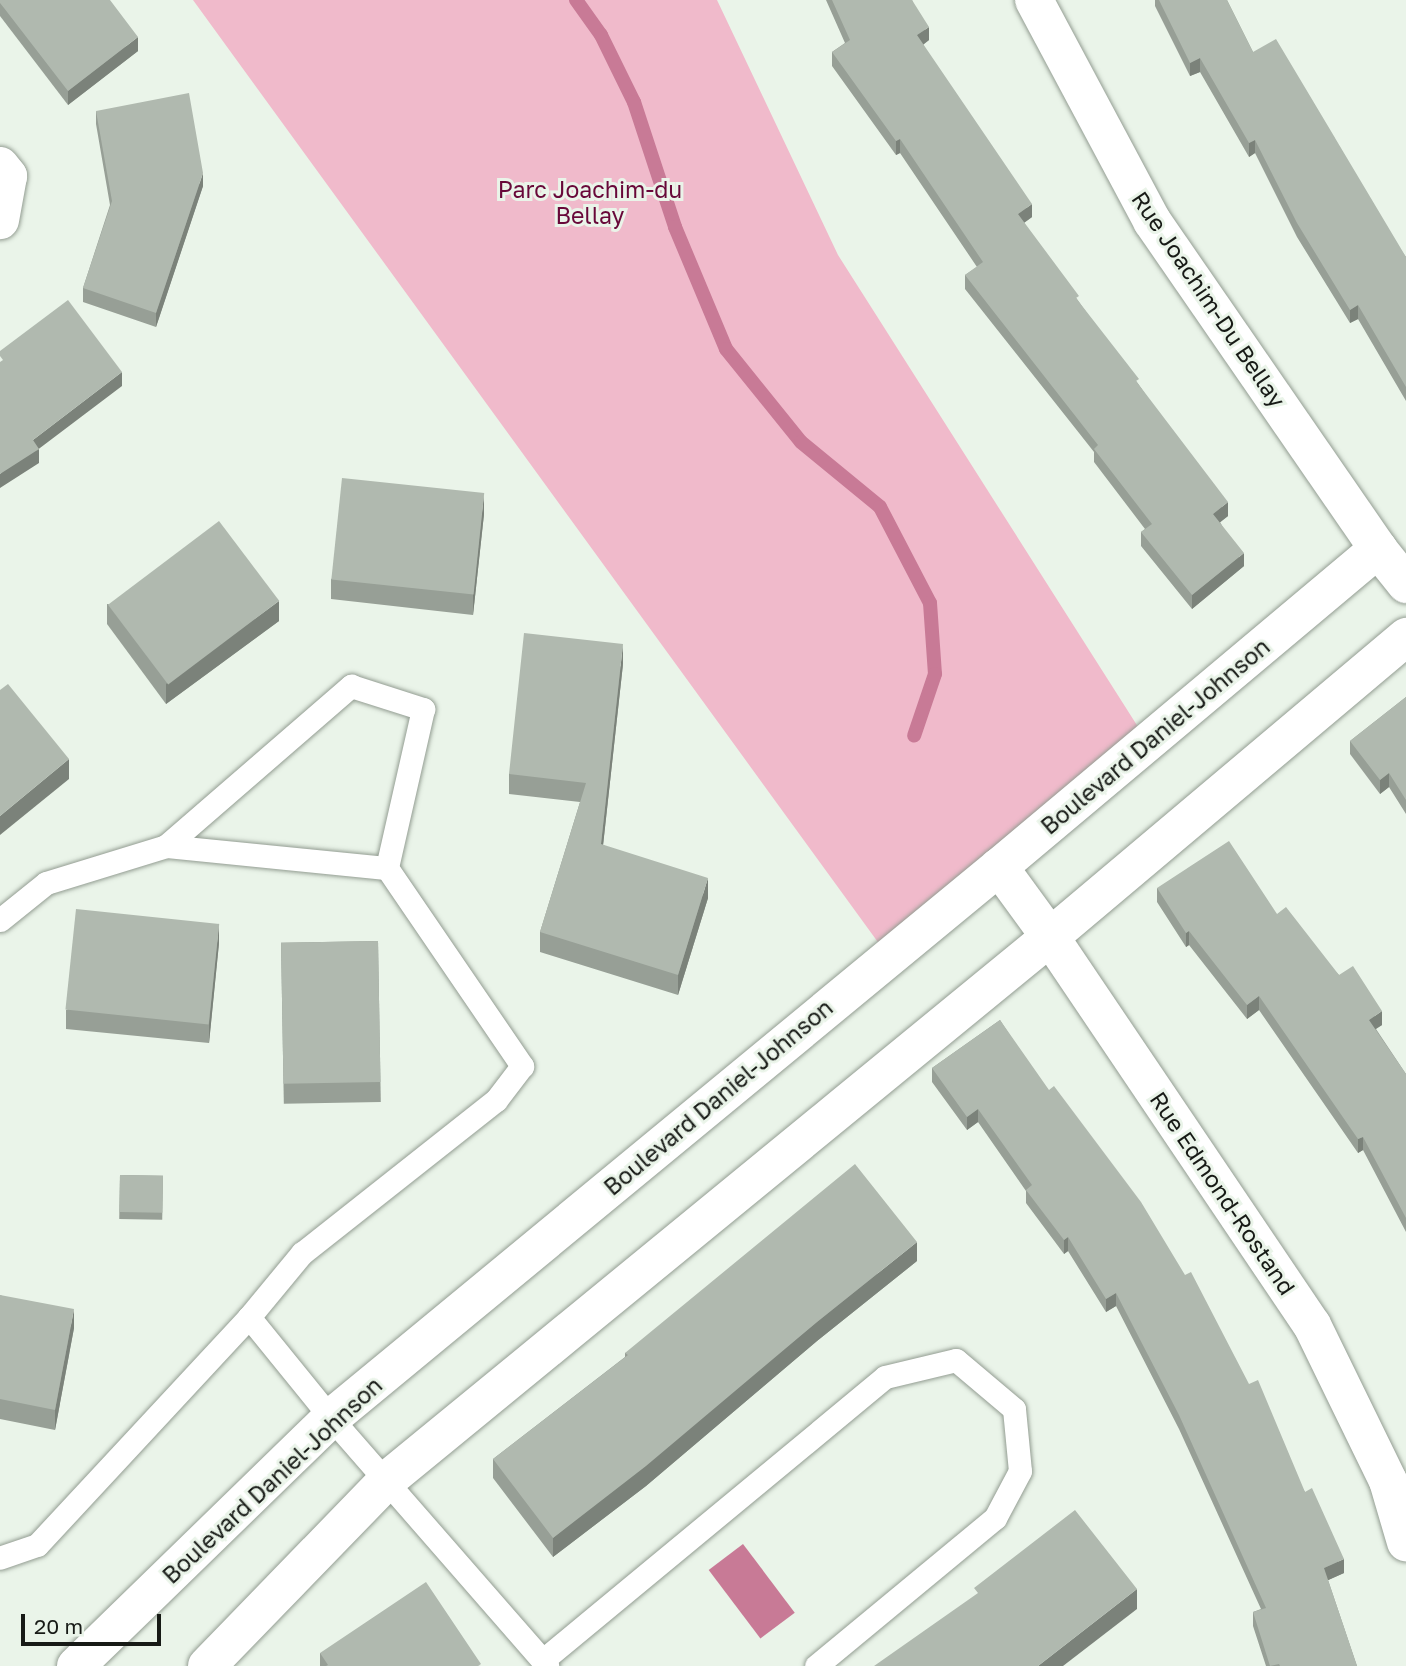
<!DOCTYPE html>
<style>
body{margin:0}
#map{position:relative;width:1406px;height:1666px;overflow:hidden;background:#eaf4e9;font-family:"Golos Text",sans-serif}
div>[style]{position:absolute}
.green>*{inset:0;background:#f0bacb}
.water>*{inset:0;background:#c87a96;transform-origin:0 0}
.stream>*{height:14px;margin:-7px;padding:0 7px;transform-origin:7px;border-radius:7px;background:#c87a96}
.roads{filter:drop-shadow(0 0 2px #939d92) drop-shadow(0 0 2px #939d92)}
.lane>*{height:23px;margin:-11.5px;padding:0 11.5px;transform-origin:11.5px;border-radius:11.5px;background:#fff}
.street>*{height:38px;margin:-19px;padding:0 19px;transform-origin:19px;border-radius:19px;background:#fff}
.wall>*{inset:0;background:#979f96;transform-origin:0 0}
.shaded-wall>*{inset:0;background:#7b827a}
.building>*{inset:0;background:#b0b9af;transform-origin:0 0}
span{translate:-50% -50%;white-space:nowrap;text-align:center;line-height:1.15;-webkit-text-stroke:6px #eaf4e9;paint-order:stroke}
.park-label{font-size:23px;color:#680839}
.street-label{font-size:23px;color:#171a16}
.scale{position:absolute;left:21px;top:1614px;width:140px;height:32px;box-sizing:border-box;border:4px solid #171a16;border-top:0;padding-left:9px;font-size:21px;line-height:24px;white-space:nowrap;color:#171a16;-webkit-text-stroke:5px #eaf4e9;paint-order:stroke}
</style>
<div id="map">
<div class="green">
<div style="clip-path:polygon(193px 0,717px 0,838px 255px,1147px 741px,888px 956px)"></div>
</div>
<div class="water">
<div style="left:743px;top:1544px;width:86px;height:43px;rotate:53deg"></div>
</div>
<div class="stream">
<div style="left:576px;top:0;width:43px;rotate:54.5deg"></div>
<div style="left:601px;top:35px;width:75px;rotate:63.8deg"></div>
<div style="left:634px;top:102px;width:132px;rotate:71.8deg"></div>
<div style="left:675px;top:227px;width:132px;rotate:67.3deg"></div>
<div style="left:726px;top:349px;width:119px;rotate:51.1deg"></div>
<div style="left:801px;top:442px;width:102px;rotate:39.4deg"></div>
<div style="left:880px;top:507px;width:108px;rotate:62.5deg"></div>
<div style="left:930px;top:603px;width:71px;rotate:86deg"></div>
<div style="left:935px;top:674px;width:65px;rotate:108.7deg"></div>
</div>
<div class="roads">
<div class="lane">
<div style="left:166px;top:846px;width:245px;rotate:-40.9deg"></div>
<div style="left:351px;top:686px;width:76px;rotate:17.7deg"></div>
<div style="left:423px;top:709px;width:163px;rotate:102.8deg"></div>
<div style="left:0;top:920px;width:59px;rotate:-38.8deg"></div>
<div style="left:46px;top:883px;width:126px;rotate:-17.1deg"></div>
<div style="left:166px;top:846px;width:222px;rotate:5.7deg"></div>
<div style="left:387px;top:868px;width:240px;rotate:55.7deg"></div>
<div style="left:522px;top:1066px;width:43px;rotate:127.4deg"></div>
<div style="left:496px;top:1100px;width:247px;rotate:141.7deg"></div>
<div style="left:302px;top:1253px;width:83px;rotate:129.6deg"></div>
<div style="left:249px;top:1317px;width:311px;rotate:132.9deg"></div>
<div style="left:37px;top:1545px;width:39px;rotate:161deg"></div>
<div style="left:249px;top:1317px;width:130px;rotate:50.9deg"></div>
<div style="left:331px;top:1418px;width:329px;rotate:48.9deg"></div>
<div style="left:543px;top:1660px;width:444px;rotate:-39.6deg"></div>
<div style="left:885px;top:1377px;width:73px;rotate:-13.5deg"></div>
<div style="left:956px;top:1360px;width:76px;rotate:40.2deg"></div>
<div style="left:1014px;top:1409px;width:62px;rotate:84.5deg"></div>
<div style="left:1020px;top:1471px;width:53px;rotate:118deg"></div>
<div style="left:995px;top:1518px;width:232px;rotate:140.4deg"></div>
</div>
<div class="street">
<div style="left:1034px;top:0;width:251px;rotate:61.9deg"></div>
<div style="left:1152px;top:221px;width:398px;rotate:55.4deg"></div>
<div style="left:1378px;top:549px;width:45px;rotate:51.3deg"></div>
<div style="left:0;top:166px;width:13px;rotate:51deg"></div>
<div style="left:8px;top:176px;width:45px;rotate:100.3deg"></div>
<div style="left:999px;top:867px;width:87px;rotate:53.9deg"></div>
<div style="left:1050px;top:937px;width:468px;rotate:56deg"></div>
<div style="left:1312px;top:1325px;width:174px;rotate:64deg"></div>
<div style="left:1388px;top:1481px;width:64px;rotate:73.6deg"></div>
<div style="left:76px;top:1666px;width:356px;rotate:-44.2deg"></div>
<div style="left:331px;top:1418px;width:866px;rotate:-39.52deg"></div>
<div style="left:999px;top:867px;width:495px;rotate:-40deg"></div>
<div style="left:207px;top:1666px;width:257px;rotate:-45.9deg"></div>
<div style="left:386px;top:1481px;width:858px;rotate:-39.33deg"></div>
<div style="left:1050px;top:937px;width:466px;rotate:-40.1deg"></div>
</div>
</div>
<div class="wall">
<div style="clip-path:polygon(0 0,138px 51px,68px 105px,0 16px)"></div>
<div style="clip-path:polygon(826px 0,912px 0,929px 40px,923px 45px,1032px 217px,1024px 223px,1079px 302px,1139px 385px,1228px 516px,1220px 522px,1244px 566px,1192px 609px,1141px 546px,1141px 532px,1145px 529px,1094px 462px,1094px 452px,965px 289px,965px 275px,977px 267px,900px 153px,896px 155px,832px 66px,832px 52px,845px 43px)"></div>
<div style="clip-path:polygon(1155px 0,1227px 0,1253px 52px,1406px 257px,1406px 401px,1358px 319px,1350px 323px,1297px 237px,1255px 153px,1249px 157px,1200px 72px,1190px 76px,1155px 6px)"></div>
<div style="clip-path:polygon(96px 111px,203px 186px,156px 327px,83px 302px,83px 288px,110px 205px,96px 124px)"></div>
<div style="clip-path:polygon(484px 514px,473px 615px,331px 599px,331px 579px)"></div>
<div style="clip-path:polygon(107px 604px,279px 621px,166px 704px,107px 624px)"></div>
<div style="clip-path:polygon(623px 664px,603px 845px,708px 898px,678px 995px,540px 952px,540px 932px,580px 802px,509px 794px,509px 774px)"></div>
<div style="clip-path:polygon(1406px 697px,1406px 814px,1389px 787px,1380px 794px,1350px 754px,1350px 741px)"></div>
<div style="clip-path:polygon(1157px 888px,1277px 914px,1339px 975px,1382px 1025px,1376px 1029px,1406px 1074px,1406px 1232px,1363px 1150px,1358px 1153px,1259px 1010px,1247px 1019px,1189px 945px,1186px 947px,1157px 902px)"></div>
<div style="left:378px;top:941px;width:161px;height:97px;rotate:89deg"></div>
<div style="clip-path:polygon(219px 943px,209px 1043px,66px 1029px,66px 1010px)"></div>
<div style="clip-path:polygon(1000px 1020px,1305px 1492px,1344px 1573px,1328px 1580px,1357px 1666px,1266px 1666px,1253px 1626px,1253px 1612px,1261px 1609px,1179px 1429px,1116px 1306px,1106px 1312px,1068px 1251px,1064px 1254px,1026px 1203px,1026px 1191px,978px 1122px,967px 1130px,932px 1082px,932px 1068px)"></div>
<div style="left:120px;top:1175px;width:43px;height:44px;rotate:1deg"></div>
<div style="clip-path:polygon(917px 1261px,817px 1341px,646px 1486px,553px 1557px,493px 1478px,493px 1459px,625px 1357px,625px 1353px)"></div>
<div style="clip-path:polygon(0 1295px,74px 1328px,55px 1430px,0 1419px)"></div>
<div style="clip-path:polygon(320px 1653px,481px 1666px,320px 1666px)"></div>
</div>
<div class="shaded-wall">
<div style="clip-path:polygon(929px 27px,929px 40px,917px 49px,917px 35px)"></div>
<div style="clip-path:polygon(138px 37px,138px 51px,68px 105px,68px 91px)"></div>
<div style="clip-path:polygon(1200px 58px,1200px 72px,1190px 76px,1190px 63px)"></div>
<div style="clip-path:polygon(900px 139px,900px 153px,896px 155px,896px 141px)"></div>
<div style="clip-path:polygon(1255px 140px,1255px 153px,1249px 157px,1249px 143px)"></div>
<div style="clip-path:polygon(203px 173px,203px 186px,156px 327px,156px 313px)"></div>
<div style="clip-path:polygon(1032px 204px,1032px 217px,1018px 227px,1018px 214px)"></div>
<div style="clip-path:polygon(1358px 305px,1358px 319px,1350px 323px,1350px 310px)"></div>
<div style="clip-path:polygon(122px 372px,122px 386px,36px 451px,39px 449px,39px 463px,0 488px,0 474px,33px 440px)"></div>
<div style="clip-path:polygon(484px 494px,484px 514px,473px 615px,473px 595px)"></div>
<div style="clip-path:polygon(1228px 502px,1228px 516px,1213px 528px,1213px 514px)"></div>
<div style="clip-path:polygon(1244px 553px,1244px 566px,1192px 609px,1192px 595px)"></div>
<div style="clip-path:polygon(279px 601px,279px 621px,166px 704px,166px 684px)"></div>
<div style="clip-path:polygon(623px 644px,623px 664px,601px 864px,601px 844px)"></div>
<div style="clip-path:polygon(69px 759px,69px 779px,0 835px,0 816px)"></div>
<div style="clip-path:polygon(1389px 773px,1389px 787px,1380px 794px,1380px 780px)"></div>
<div style="clip-path:polygon(708px 878px,708px 898px,678px 995px,678px 975px)"></div>
<div style="clip-path:polygon(219px 923px,219px 943px,209px 1043px,209px 1024px)"></div>
<div style="clip-path:polygon(1189px 931px,1189px 945px,1186px 947px,1186px 933px)"></div>
<div style="clip-path:polygon(1259px 996px,1259px 1010px,1247px 1019px,1247px 1005px)"></div>
<div style="clip-path:polygon(1382px 1011px,1382px 1025px,1369px 1033px,1369px 1020px)"></div>
<div style="clip-path:polygon(978px 1109px,978px 1122px,967px 1130px,967px 1117px)"></div>
<div style="clip-path:polygon(1363px 1137px,1363px 1150px,1358px 1153px,1358px 1139px)"></div>
<div style="clip-path:polygon(1068px 1237px,1068px 1251px,1064px 1254px,1064px 1240px)"></div>
<div style="clip-path:polygon(917px 1242px,917px 1261px,817px 1341px,646px 1486px,553px 1557px,553px 1538px,817px 1322px)"></div>
<div style="clip-path:polygon(1116px 1293px,1116px 1306px,1106px 1312px,1106px 1299px)"></div>
<div style="clip-path:polygon(74px 1309px,74px 1328px,55px 1430px,55px 1410px)"></div>
<div style="clip-path:polygon(1344px 1559px,1344px 1573px,1324px 1582px,1324px 1568px)"></div>
<div style="clip-path:polygon(1137px 1589px,1137px 1609px,1063px 1666px,1038px 1666px)"></div>
</div>
<div class="building">
<div style="clip-path:polygon(0 0,110px 0,138px 37px,68px 91px,4px 8px,0 3px)"></div>
<div style="clip-path:polygon(832px 0,912px 0,929px 27px,917px 35px,1032px 204px,1018px 214px,1079px 296px,1076px 298px,1139px 379px,1136px 381px,1228px 502px,1213px 514px,1244px 553px,1192px 595px,1141px 532px,1152px 524px,1094px 449px,1098px 445px,965px 275px,983px 262px,900px 139px,896px 141px,832px 52px,850px 40px)"></div>
<div style="clip-path:polygon(1159px 0,1227px 0,1253px 52px,1276px 39px,1406px 257px,1406px 387px,1358px 305px,1350px 310px,1297px 223px,1255px 140px,1249px 143px,1200px 58px,1190px 63px)"></div>
<div style="clip-path:polygon(189px 93px,203px 173px,156px 313px,83px 288px,112px 201px,96px 111px)"></div>
<div style="clip-path:polygon(68px 300px,122px 372px,33px 440px,39px 449px,0 474px,0 362px,3px 360px,0 356px,0 351px)"></div>
<div style="left:342px;top:478px;width:143px;height:102px;rotate:6deg"></div>
<div style="left:219px;top:521px;width:100px;height:139px;rotate:53deg"></div>
<div style="clip-path:polygon(524px 633px,623px 644px,601px 844px,708px 878px,678px 975px,540px 932px,586px 783px,509px 774px)"></div>
<div style="clip-path:polygon(8px 684px,69px 759px,0 816px,0 690px)"></div>
<div style="clip-path:polygon(1406px 697px,1406px 800px,1389px 773px,1380px 780px,1350px 741px)"></div>
<div style="clip-path:polygon(1229px 841px,1277px 914px,1286px 907px,1339px 975px,1353px 966px,1382px 1011px,1369px 1020px,1406px 1074px,1406px 1218px,1363px 1137px,1358px 1139px,1259px 996px,1247px 1005px,1189px 931px,1186px 933px,1157px 888px)"></div>
<div style="left:76px;top:909px;width:144px;height:101px;rotate:6deg"></div>
<div style="left:378px;top:941px;width:141px;height:97px;rotate:89deg"></div>
<div style="clip-path:polygon(1000px 1020px,1049px 1090px,1054px 1086px,1141px 1202px,1185px 1275px,1191px 1272px,1249px 1384px,1258px 1380px,1305px 1492px,1312px 1488px,1344px 1559px,1324px 1568px,1357px 1666px,1280px 1666px,1279px 1664px,1270px 1666px,1253px 1612px,1266px 1608px,1179px 1415px,1116px 1293px,1106px 1299px,1068px 1237px,1064px 1240px,1026px 1190px,1032px 1185px,978px 1109px,967px 1117px,932px 1068px)"></div>
<div style="clip-path:polygon(855px 1164px,917px 1242px,817px 1322px,646px 1466px,553px 1538px,493px 1459px,628px 1355px,625px 1353px)"></div>
<div style="left:120px;top:1175px;width:43px;height:37px;rotate:1deg"></div>
<div style="clip-path:polygon(0 1295px,74px 1309px,55px 1410px,0 1399px)"></div>
<div style="clip-path:polygon(1075px 1510px,1137px 1589px,1038px 1666px,874px 1666px,978px 1593px,974px 1588px)"></div>
<div style="clip-path:polygon(426px 1582px,481px 1664px,478px 1666px,326px 1666px,328px 1665px,320px 1653px)"></div>
</div>
<div class="park-label">
<span style="left:590px;top:202px">Parc Joachim-du<br>Bellay</span>
</div>
<div class="street-label">
<span style="left:1209px;top:299px;rotate:56deg">Rue Joachim-Du Bellay</span>
<span style="left:1155px;top:736px;rotate:-40deg">Boulevard Daniel-Johnson</span>
<span style="left:718px;top:1097px;rotate:-40deg">Boulevard Daniel-Johnson</span>
<span style="left:1223px;top:1193px;rotate:56deg">Rue Edmond-Rostand</span>
<span style="left:272px;top:1480px;rotate:-43deg">Boulevard Daniel-Johnson</span>
</div>
<div class="scale">20 m</div>
</div>
